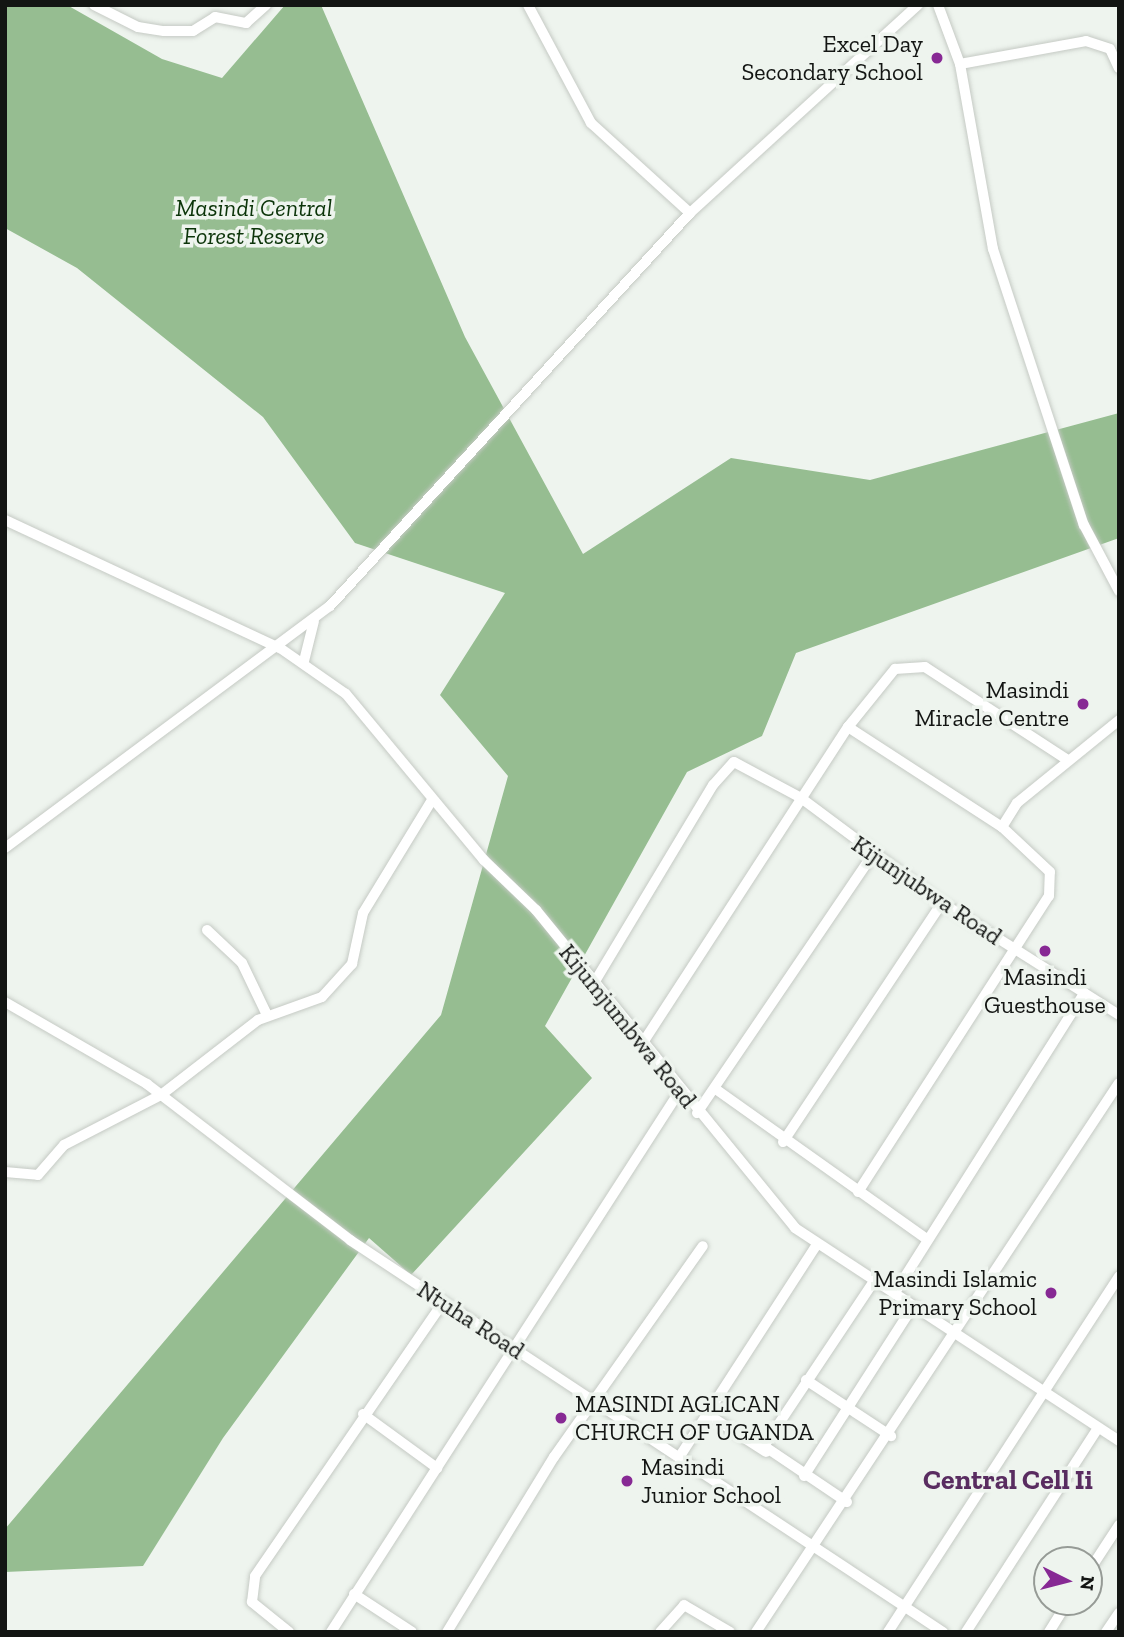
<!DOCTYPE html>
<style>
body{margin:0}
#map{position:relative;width:1124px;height:1637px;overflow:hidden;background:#eef4ee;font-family:"Zilla Slab",serif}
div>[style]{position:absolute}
.forest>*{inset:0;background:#96bd91}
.roads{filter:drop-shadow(0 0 2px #c5cac4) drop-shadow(0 0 2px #c5cac4)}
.minor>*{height:10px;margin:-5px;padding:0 5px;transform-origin:5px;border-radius:5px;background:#fff}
.dots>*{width:19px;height:19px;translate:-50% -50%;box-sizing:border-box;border:4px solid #eef4ee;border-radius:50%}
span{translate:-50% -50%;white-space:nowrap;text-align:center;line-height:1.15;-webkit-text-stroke:7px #eef4ee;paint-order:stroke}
.poi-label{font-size:24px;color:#131513}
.right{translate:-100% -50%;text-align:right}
.left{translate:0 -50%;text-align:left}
.park-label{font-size:24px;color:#0b3409;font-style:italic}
.street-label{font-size:24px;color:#131513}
.quarter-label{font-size:28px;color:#592c60;font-weight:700}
.frame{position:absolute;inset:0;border:7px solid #131513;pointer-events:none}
.north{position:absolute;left:1033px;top:1546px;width:70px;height:70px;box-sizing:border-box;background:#eef4ee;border:2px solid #969b96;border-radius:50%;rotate:96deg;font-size:19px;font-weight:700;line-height:28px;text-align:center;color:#131513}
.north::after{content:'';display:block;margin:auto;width:24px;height:32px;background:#872994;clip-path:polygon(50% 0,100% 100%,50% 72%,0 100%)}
</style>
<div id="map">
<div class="forest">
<div style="clip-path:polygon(5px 5px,67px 5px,162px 59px,222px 78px,285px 5px,321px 5px,465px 337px,583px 554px,731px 458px,870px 480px,1119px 413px,1119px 538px,796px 653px,762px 736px,687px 772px,545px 1026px,592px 1078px,411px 1275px,369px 1238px,223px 1438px,143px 1566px,5px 1572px,5px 1529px,441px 1015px,508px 776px,440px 695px,505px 593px,355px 543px,263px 417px,77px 268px,5px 228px)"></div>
</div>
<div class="roads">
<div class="minor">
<div style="left:94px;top:5px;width:49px;rotate:26.6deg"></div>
<div style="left:138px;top:27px;width:26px;rotate:9deg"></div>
<div style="left:164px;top:31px;width:29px"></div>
<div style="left:193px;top:31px;width:26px;rotate:-32deg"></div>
<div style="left:215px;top:17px;width:32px;rotate:11deg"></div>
<div style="left:246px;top:23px;width:27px;rotate:-42deg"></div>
<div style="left:528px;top:5px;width:134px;rotate:61.9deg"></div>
<div style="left:591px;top:123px;width:134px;rotate:42.3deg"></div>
<div style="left:938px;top:5px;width:63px;rotate:69.6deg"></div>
<div style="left:960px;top:64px;width:188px;rotate:79.9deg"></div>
<div style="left:993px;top:249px;width:291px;rotate:71.8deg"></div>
<div style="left:1084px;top:525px;width:75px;rotate:62.1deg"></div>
<div style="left:960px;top:64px;width:128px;rotate:-10.3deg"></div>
<div style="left:1086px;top:41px;width:25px;rotate:18deg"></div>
<div style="left:1110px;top:49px;width:21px;rotate:65deg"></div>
<div style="left:5px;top:520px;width:303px;rotate:25deg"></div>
<div style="left:280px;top:648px;width:80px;rotate:34.9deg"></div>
<div style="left:346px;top:694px;width:216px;rotate:50.3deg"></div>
<div style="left:484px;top:860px;width:72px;rotate:43.9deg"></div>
<div style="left:536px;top:910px;width:410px;rotate:50.8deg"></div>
<div style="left:795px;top:1228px;width:388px;rotate:33.3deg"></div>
<div style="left:304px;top:661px;width:41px;rotate:-76deg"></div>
<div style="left:848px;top:727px;width:184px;rotate:33deg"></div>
<div style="left:5px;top:848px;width:405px;rotate:-36.7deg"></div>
<div style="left:330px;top:606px;width:533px;rotate:-47.51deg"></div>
<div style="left:690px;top:213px;width:309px;rotate:-42.4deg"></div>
<div style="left:207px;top:930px;width:48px;rotate:43.3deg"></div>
<div style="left:242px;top:963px;width:58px;rotate:64.3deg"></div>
<div style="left:594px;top:983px;width:231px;rotate:-59deg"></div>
<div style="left:713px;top:785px;width:31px;rotate:-48deg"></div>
<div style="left:734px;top:762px;width:76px;rotate:28.2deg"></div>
<div style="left:801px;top:798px;width:176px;rotate:36.7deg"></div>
<div style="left:942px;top:903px;width:209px;rotate:32.3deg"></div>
<div style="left:5px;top:1002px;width:164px;rotate:30deg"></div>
<div style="left:147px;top:1084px;width:256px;rotate:37.5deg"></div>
<div style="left:350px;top:1240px;width:711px;rotate:33.47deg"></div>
<div style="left:642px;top:1044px;width:378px;rotate:-57deg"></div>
<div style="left:848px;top:727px;width:75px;rotate:-51deg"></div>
<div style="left:895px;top:669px;width:30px;rotate:-4deg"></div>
<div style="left:925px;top:667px;width:168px;rotate:33.1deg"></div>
<div style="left:717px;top:1090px;width:257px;rotate:35.4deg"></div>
<div style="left:697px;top:1113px;width:313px;rotate:-55.8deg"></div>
<div style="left:783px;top:1142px;width:287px;rotate:-56.4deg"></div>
<div style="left:5px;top:1172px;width:33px;rotate:5deg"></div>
<div style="left:38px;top:1175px;width:40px;rotate:-49deg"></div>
<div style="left:64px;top:1145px;width:109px;rotate:-27.3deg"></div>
<div style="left:161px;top:1095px;width:123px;rotate:-37.7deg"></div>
<div style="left:258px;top:1020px;width:68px;rotate:-19.8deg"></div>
<div style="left:322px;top:997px;width:45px;rotate:-47.7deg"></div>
<div style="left:352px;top:964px;width:52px;rotate:-77.8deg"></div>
<div style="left:363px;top:913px;width:132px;rotate:-58.6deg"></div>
<div style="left:858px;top:1192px;width:352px;rotate:-57.2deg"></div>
<div style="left:1049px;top:896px;width:24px;rotate:-88deg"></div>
<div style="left:1050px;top:872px;width:66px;rotate:-136.8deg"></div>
<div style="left:1002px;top:827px;width:28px;rotate:-58deg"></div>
<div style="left:1017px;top:803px;width:132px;rotate:-39.1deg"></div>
<div style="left:894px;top:1294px;width:356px;rotate:-57.7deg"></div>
<div style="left:806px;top:1380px;width:102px;rotate:33.4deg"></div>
<div style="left:363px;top:1414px;width:92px;rotate:36.1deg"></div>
<div style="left:707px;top:1414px;width:70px;rotate:32.8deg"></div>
<div style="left:680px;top:1456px;width:250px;rotate:-57.1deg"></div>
<div style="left:804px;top:1476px;width:202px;rotate:-57.3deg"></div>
<div style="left:847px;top:1502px;width:100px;rotate:-146deg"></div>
<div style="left:764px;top:1446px;width:198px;rotate:-56.3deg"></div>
<div style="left:1089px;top:1571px;width:55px;rotate:-56.9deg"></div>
<div style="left:354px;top:1594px;width:69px;rotate:33.2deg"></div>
<div style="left:289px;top:1632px;width:48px;rotate:-141deg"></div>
<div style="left:252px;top:1602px;width:26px;rotate:-83deg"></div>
<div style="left:255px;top:1576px;width:332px;rotate:-55.5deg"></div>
<div style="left:331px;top:1632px;width:642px;rotate:-57.2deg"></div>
<div style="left:447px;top:1632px;width:205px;rotate:-58.6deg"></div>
<div style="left:554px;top:1457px;width:258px;rotate:-54.8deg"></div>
<div style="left:660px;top:1632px;width:36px;rotate:-48deg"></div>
<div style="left:684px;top:1605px;width:53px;rotate:30.4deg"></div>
<div style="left:756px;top:1632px;width:658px;rotate:-56.53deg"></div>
<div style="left:888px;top:1632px;width:424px;rotate:-57deg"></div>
<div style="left:966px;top:1632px;width:243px;rotate:-57.1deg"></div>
<div style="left:1049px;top:1632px;width:36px;rotate:-58deg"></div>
<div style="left:1106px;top:1632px;width:23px;rotate:-56deg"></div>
</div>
</div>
<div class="dots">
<div style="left:937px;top:58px;background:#872994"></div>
<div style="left:1083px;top:704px;background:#872994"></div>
<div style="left:1045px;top:951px;background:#872994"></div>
<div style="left:1051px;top:1293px;background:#872994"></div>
<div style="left:561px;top:1418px;background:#872994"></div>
<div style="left:627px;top:1481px;background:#872994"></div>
</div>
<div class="poi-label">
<span class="right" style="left:923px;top:58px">Excel Day<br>Secondary School</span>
<span class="right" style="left:1069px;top:704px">Masindi<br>Miracle Centre</span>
<span style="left:1045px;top:991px">Masindi<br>Guesthouse</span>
<span class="right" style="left:1037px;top:1293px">Masindi Islamic<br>Primary School</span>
<span class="left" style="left:575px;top:1418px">MASINDI AGLICAN<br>CHURCH OF UGANDA</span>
<span class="left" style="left:641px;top:1481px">Masindi<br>Junior School</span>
</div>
<div class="park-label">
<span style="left:254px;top:222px">Masindi Central<br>Forest Reserve</span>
</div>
<div class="street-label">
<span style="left:927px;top:890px;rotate:34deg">Kijunjubwa Road</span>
<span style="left:628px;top:1026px;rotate:51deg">Kijumjumbwa Road</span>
<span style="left:471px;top:1320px;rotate:33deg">Ntuha Road</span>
</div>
<div class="quarter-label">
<span style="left:1008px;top:1480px">Central Cell Ii</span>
</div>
<div class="frame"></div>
<div class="north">N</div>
</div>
